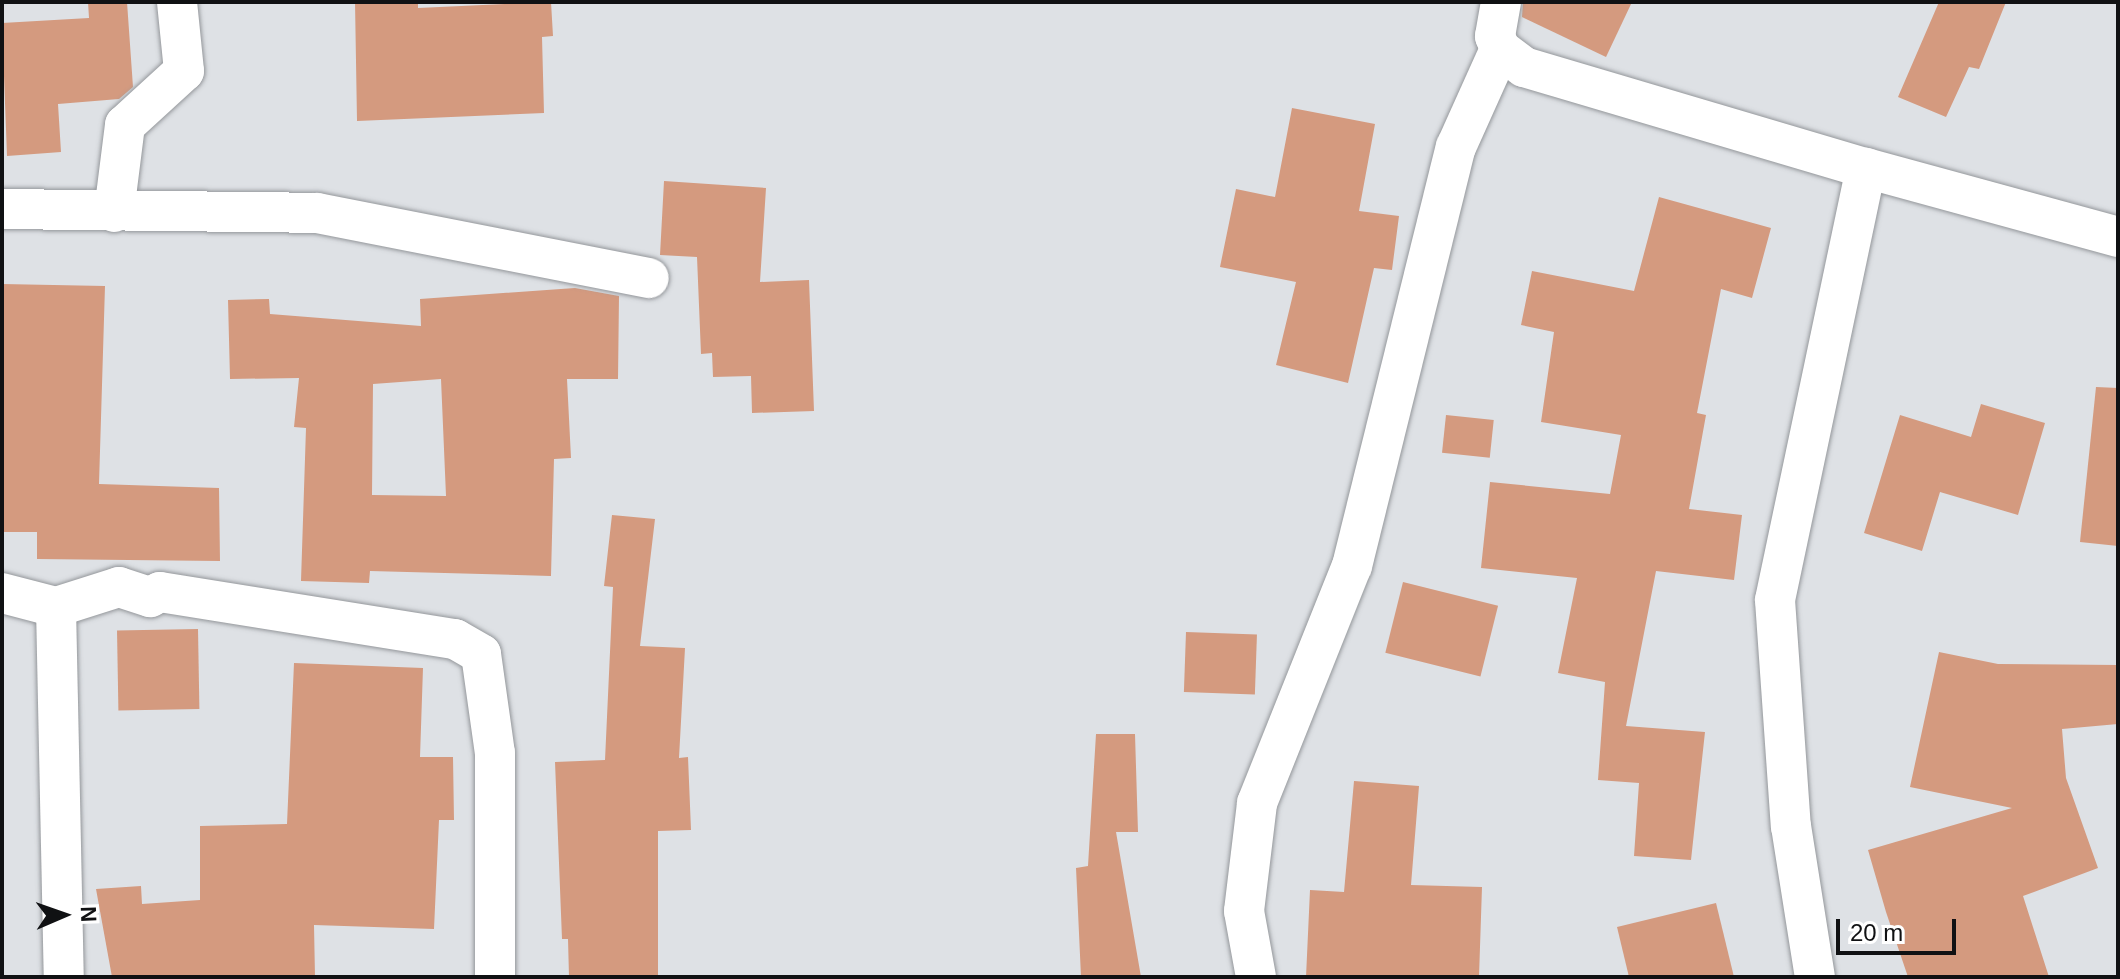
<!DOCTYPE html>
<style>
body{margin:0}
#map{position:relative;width:2120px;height:979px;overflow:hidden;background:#dee1e5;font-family:Helvetica,sans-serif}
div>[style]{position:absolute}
.building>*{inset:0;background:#d49a7f;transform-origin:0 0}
.roads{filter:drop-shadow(0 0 2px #94979b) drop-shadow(0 0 2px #94979b)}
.minor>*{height:40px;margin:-20px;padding:0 20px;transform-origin:20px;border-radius:20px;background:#fff}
span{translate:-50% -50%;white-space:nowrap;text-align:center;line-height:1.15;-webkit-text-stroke:7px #fff;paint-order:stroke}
.frame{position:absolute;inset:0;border:4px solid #101113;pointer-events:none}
.north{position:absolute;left:24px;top:875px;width:80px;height:80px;-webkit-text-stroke:6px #fff;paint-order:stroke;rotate:88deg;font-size:22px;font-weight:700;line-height:32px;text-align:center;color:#101113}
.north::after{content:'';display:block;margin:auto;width:28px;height:36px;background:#101113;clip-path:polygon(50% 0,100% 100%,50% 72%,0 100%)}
.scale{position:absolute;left:1836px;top:919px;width:120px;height:36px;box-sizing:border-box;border:4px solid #101113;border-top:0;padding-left:10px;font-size:24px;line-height:28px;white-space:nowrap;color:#101113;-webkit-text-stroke:6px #fff;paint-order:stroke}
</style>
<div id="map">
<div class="building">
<div style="clip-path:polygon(88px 2px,127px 2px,133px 87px,119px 99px,58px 104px,61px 152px,7px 156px,2px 23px,89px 18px)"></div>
<div style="clip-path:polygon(355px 2px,418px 2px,418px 8px,551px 2px,553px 36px,542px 37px,544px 113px,357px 121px)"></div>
<div style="clip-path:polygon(1523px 2px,1632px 2px,1606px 57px,1522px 17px)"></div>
<div style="clip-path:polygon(1939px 2px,2006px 2px,1979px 69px,1969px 67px,1946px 117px,1898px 97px)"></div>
<div style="clip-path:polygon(1292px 108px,1375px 124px,1359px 211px,1399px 216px,1392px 270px,1374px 268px,1348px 383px,1276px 365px,1296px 282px,1220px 267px,1236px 189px,1275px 197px)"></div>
<div style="clip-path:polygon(664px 181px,766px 188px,760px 282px,809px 280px,814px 411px,752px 413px,751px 376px,713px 377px,712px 353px,701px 354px,697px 257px,660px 255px)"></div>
<div style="clip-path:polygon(1659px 197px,1771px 228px,1752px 298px,1721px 289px,1697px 413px,1706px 415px,1689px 509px,1742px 515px,1734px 580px,1656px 571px,1626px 726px,1705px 732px,1691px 860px,1634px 856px,1639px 783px,1598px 780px,1605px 682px,1558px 673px,1577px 578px,1481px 568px,1490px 482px,1610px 494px,1621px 435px,1541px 422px,1554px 332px,1521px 325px,1532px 271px,1634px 291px)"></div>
<div style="clip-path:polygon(2px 284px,105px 286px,99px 484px,219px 488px,220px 561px,37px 559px,37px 532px,2px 532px)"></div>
<div style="clip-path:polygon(evenodd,575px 288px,619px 296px,618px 379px,567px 379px,571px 458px,554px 459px,551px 576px,370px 571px,369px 583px,301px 581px,306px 428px,294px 427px,299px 378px,230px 379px,228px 300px,269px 299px,270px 314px,421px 326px,420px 299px,575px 288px,441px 379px,446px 496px,372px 495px,373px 384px,441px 379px)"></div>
<div style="clip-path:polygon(2096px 387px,2118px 388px,2118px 546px,2080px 542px)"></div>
<div style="clip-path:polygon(1981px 404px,2045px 423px,2018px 515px,1940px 492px,1922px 551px,1864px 533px,1900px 415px,1971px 437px)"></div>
<div style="left:1446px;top:415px;width:48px;height:38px;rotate:6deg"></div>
<div style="clip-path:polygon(612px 515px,655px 519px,640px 646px,685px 648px,679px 758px,688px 757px,691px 830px,658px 831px,658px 977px,569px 977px,568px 939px,562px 939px,555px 762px,605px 760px,613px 587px,604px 586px)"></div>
<div style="left:1403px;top:582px;width:98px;height:73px;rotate:14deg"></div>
<div style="left:198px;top:629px;width:80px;height:81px;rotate:89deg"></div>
<div style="left:1186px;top:632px;width:71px;height:60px;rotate:2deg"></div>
<div style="clip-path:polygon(1939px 652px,1998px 664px,2118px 665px,2118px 724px,2062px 729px,2066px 778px,2098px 868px,2023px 896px,2049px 977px,1908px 977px,1886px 912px,1868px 850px,2012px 808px,1910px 787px)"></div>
<div style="clip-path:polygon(294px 663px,423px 668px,420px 757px,453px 757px,454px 820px,439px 820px,434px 929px,314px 925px,315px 977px,112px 977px,96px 889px,141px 886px,142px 904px,200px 900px,200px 826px,287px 824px)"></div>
<div style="clip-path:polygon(1096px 734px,1135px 734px,1138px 832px,1116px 832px,1141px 977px,1081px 977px,1076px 868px,1088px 866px)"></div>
<div style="clip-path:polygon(1354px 781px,1419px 786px,1411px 885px,1482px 887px,1479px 977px,1306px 977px,1310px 890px,1344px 892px)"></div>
<div style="clip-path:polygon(1716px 903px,1734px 977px,1629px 977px,1617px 927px)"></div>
</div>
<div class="roads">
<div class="minor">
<div style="left:1501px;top:2px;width:35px;rotate:100deg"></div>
<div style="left:1495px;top:36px;width:14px;rotate:69deg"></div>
<div style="left:1500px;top:49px;width:30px;rotate:37deg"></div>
<div style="left:1524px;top:67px;width:357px;rotate:16.5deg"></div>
<div style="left:1866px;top:168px;width:441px;rotate:101.9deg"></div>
<div style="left:1775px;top:600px;width:227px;rotate:86deg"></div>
<div style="left:1791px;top:826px;width:153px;rotate:81deg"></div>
<div style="left:1866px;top:168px;width:261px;rotate:15.3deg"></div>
<div style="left:2px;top:209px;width:315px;rotate:0.7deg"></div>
<div style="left:317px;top:213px;width:338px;rotate:11.1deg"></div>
<div style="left:114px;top:212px;width:88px;rotate:-82.8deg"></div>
<div style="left:125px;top:125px;width:80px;rotate:-42.5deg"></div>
<div style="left:184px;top:71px;width:69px;rotate:-95.8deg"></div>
<div style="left:2px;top:593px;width:56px;rotate:14.5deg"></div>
<div style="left:56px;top:607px;width:66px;rotate:-17.6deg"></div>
<div style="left:119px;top:587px;width:33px;rotate:18deg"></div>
<div style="left:150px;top:597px;width:11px;rotate:-27deg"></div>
<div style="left:160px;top:592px;width:299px;rotate:9.1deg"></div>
<div style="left:455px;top:639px;width:30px;rotate:30deg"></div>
<div style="left:481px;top:654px;width:100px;rotate:82deg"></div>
<div style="left:495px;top:753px;width:224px;rotate:90deg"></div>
<div style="left:56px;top:607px;width:370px;rotate:88.8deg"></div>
<div style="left:1256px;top:977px;width:67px;rotate:-100.3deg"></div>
<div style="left:1244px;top:911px;width:109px;rotate:-83.1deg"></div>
<div style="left:1257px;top:803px;width:255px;rotate:-68.2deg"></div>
<div style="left:1352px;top:566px;width:432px;rotate:-76.1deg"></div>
<div style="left:1456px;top:147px;width:107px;rotate:-65.8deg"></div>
</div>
</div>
<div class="frame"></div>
<div class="north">N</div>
<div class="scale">20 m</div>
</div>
